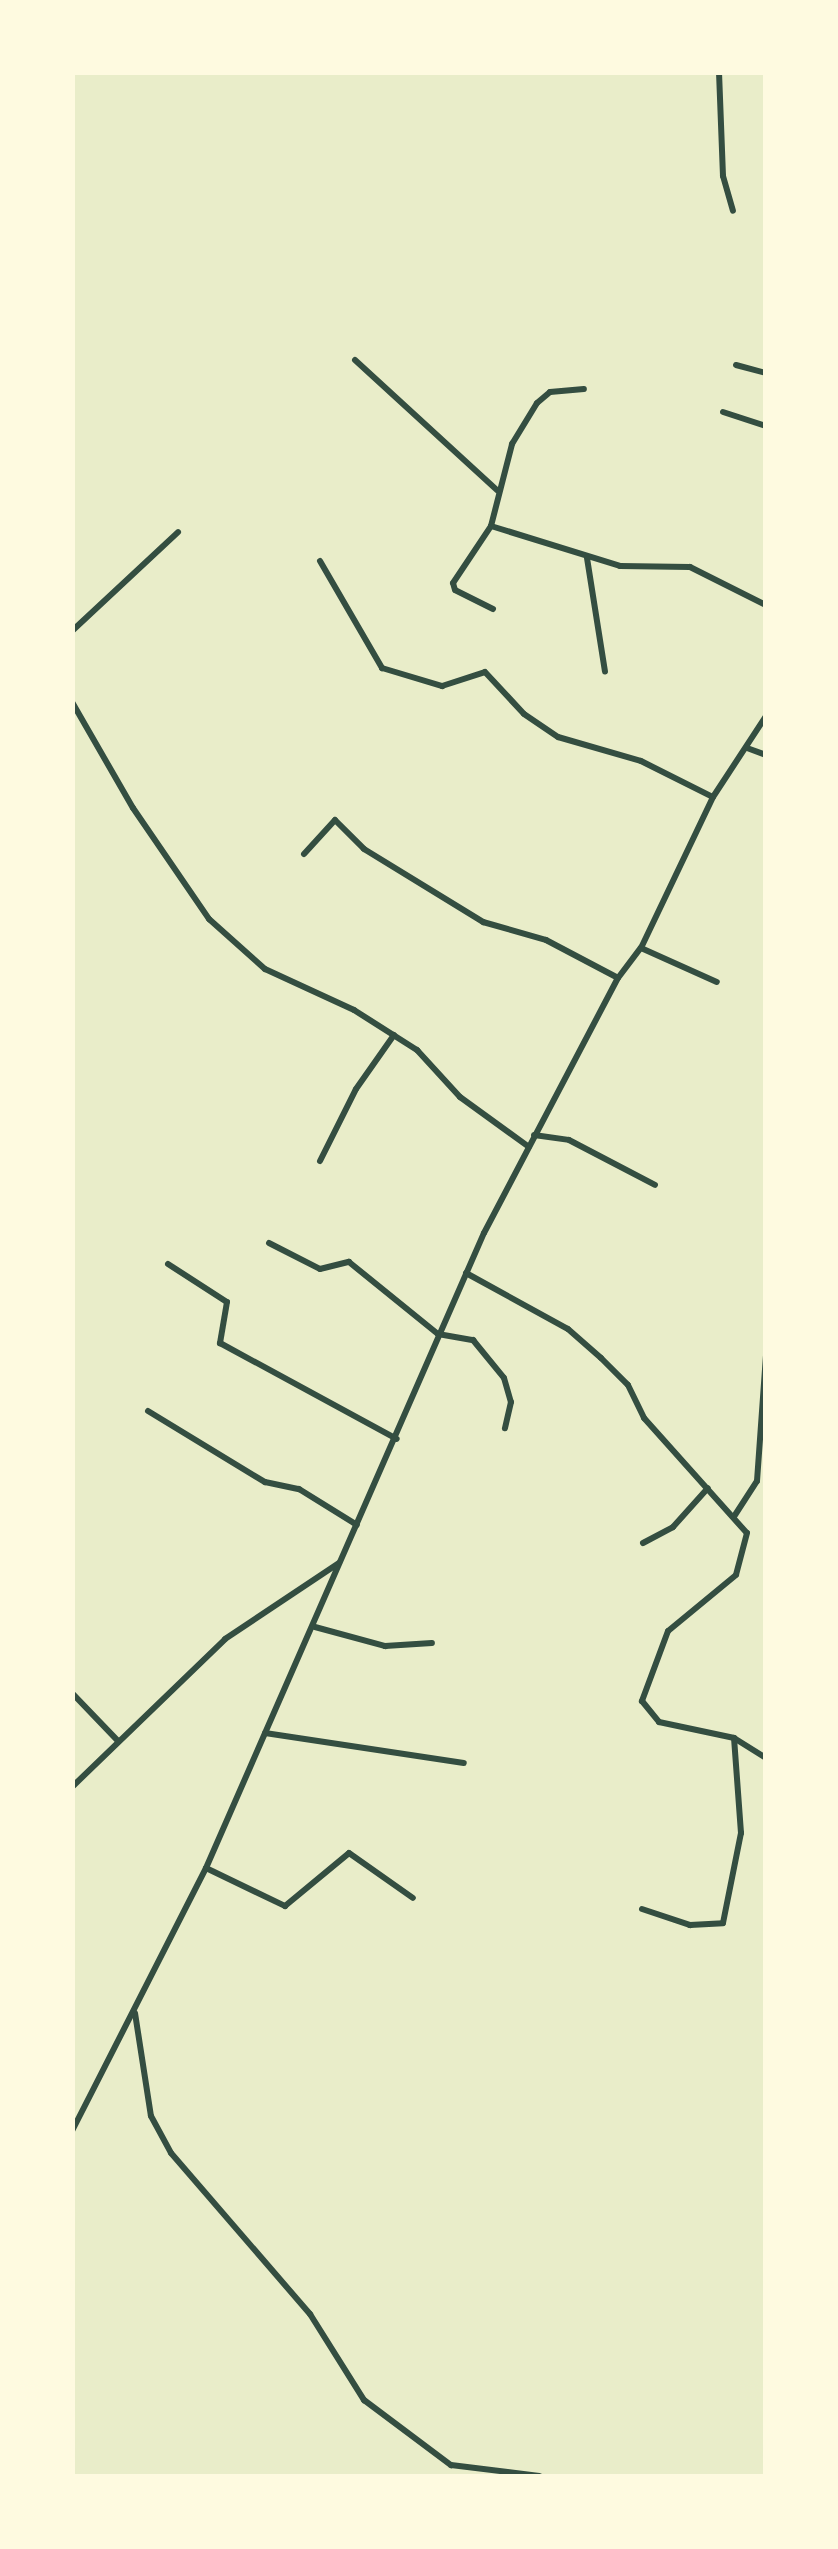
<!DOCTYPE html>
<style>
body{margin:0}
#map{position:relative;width:838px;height:2549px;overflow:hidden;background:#e9edc9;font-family:"Times New Roman",serif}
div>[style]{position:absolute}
.minor>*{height:6px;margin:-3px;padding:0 3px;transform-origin:3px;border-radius:3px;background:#344e41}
span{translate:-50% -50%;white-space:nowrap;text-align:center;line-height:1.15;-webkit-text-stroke:8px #fefae0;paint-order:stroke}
.frame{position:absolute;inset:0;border:75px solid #fefae0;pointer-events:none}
</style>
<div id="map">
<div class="minor">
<div style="left:719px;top:72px;width:104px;rotate:87.8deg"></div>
<div style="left:723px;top:176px;width:36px;rotate:74deg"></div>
<div style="left:355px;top:360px;width:193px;rotate:42.5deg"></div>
<div style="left:736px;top:365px;width:31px;rotate:15deg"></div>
<div style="left:723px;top:412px;width:45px;rotate:18deg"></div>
<div style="left:491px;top:526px;width:85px;rotate:-75.6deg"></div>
<div style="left:512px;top:444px;width:48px;rotate:-58.6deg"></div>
<div style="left:537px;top:403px;width:17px;rotate:-40deg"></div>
<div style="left:550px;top:392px;width:34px;rotate:-5deg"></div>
<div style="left:587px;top:558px;width:115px;rotate:81deg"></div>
<div style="left:320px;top:561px;width:124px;rotate:59.9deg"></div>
<div style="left:382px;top:668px;width:63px;rotate:16.7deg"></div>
<div style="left:442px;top:686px;width:45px;rotate:-18deg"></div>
<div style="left:485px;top:672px;width:57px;rotate:47.1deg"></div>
<div style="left:524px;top:714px;width:41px;rotate:34.1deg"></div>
<div style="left:558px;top:737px;width:86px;rotate:16.1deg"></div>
<div style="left:641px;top:761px;width:80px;rotate:26.6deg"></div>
<div style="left:493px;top:609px;width:42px;rotate:-153.4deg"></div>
<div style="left:455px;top:590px;width:7px;rotate:-106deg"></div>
<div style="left:453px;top:583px;width:69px;rotate:-56.3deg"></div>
<div style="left:491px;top:526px;width:135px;rotate:17.2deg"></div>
<div style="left:620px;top:566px;width:70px;rotate:0.8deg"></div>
<div style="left:690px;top:567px;width:85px;rotate:26.6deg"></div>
<div style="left:72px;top:631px;width:145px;rotate:-43deg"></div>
<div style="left:72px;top:702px;width:122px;rotate:60.1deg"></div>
<div style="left:133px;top:808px;width:135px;rotate:55.6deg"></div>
<div style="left:209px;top:919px;width:75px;rotate:41.8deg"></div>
<div style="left:265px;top:969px;width:98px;rotate:24.7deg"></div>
<div style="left:354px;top:1010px;width:75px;rotate:32.4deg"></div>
<div style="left:417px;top:1050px;width:64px;rotate:47.5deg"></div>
<div style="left:460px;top:1097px;width:85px;rotate:35.9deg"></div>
<div style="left:747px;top:748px;width:20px;rotate:20deg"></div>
<div style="left:304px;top:854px;width:46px;rotate:-47.6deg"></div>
<div style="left:335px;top:820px;width:41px;rotate:45deg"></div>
<div style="left:364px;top:849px;width:140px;rotate:31.5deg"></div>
<div style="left:483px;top:922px;width:66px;rotate:15.9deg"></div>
<div style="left:546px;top:940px;width:81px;rotate:27.8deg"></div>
<div style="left:641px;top:948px;width:83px;rotate:24.1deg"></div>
<div style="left:534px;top:1135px;width:35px;rotate:8deg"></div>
<div style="left:569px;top:1140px;width:97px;rotate:27.6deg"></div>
<div style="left:320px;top:1161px;width:80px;rotate:-63.4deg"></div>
<div style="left:356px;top:1089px;width:66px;rotate:-54.9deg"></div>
<div style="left:269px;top:1243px;width:57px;rotate:27deg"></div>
<div style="left:320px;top:1269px;width:30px;rotate:-14deg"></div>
<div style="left:349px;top:1262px;width:114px;rotate:39deg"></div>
<div style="left:438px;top:1334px;width:36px;rotate:10deg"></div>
<div style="left:473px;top:1340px;width:49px;rotate:50.8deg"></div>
<div style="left:504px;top:1378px;width:25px;rotate:74deg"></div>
<div style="left:511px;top:1402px;width:27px;rotate:103deg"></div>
<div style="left:168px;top:1264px;width:70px;rotate:32.8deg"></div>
<div style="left:227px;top:1302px;width:42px;rotate:99.7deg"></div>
<div style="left:220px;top:1343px;width:201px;rotate:28.5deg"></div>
<div style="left:466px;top:1273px;width:116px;rotate:28.8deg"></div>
<div style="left:568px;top:1329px;width:44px;rotate:41.3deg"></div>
<div style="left:601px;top:1358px;width:38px;rotate:45deg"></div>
<div style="left:628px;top:1385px;width:37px;rotate:64deg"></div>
<div style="left:644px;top:1418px;width:154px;rotate:48.2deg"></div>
<div style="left:747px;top:1533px;width:43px;rotate:104.7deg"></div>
<div style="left:736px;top:1575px;width:88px;rotate:140.5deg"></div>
<div style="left:668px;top:1631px;width:75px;rotate:110.4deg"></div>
<div style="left:642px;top:1701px;width:27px;rotate:51deg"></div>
<div style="left:659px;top:1722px;width:77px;rotate:12deg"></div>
<div style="left:734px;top:1738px;width:38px;rotate:32deg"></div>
<div style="left:148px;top:1411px;width:137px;rotate:31.3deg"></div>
<div style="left:265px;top:1482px;width:35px;rotate:12deg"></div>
<div style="left:299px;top:1489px;width:68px;rotate:31.8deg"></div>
<div style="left:735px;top:1515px;width:40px;rotate:-57.1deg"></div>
<div style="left:757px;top:1481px;width:125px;rotate:-85.9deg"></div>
<div style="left:643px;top:1543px;width:34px;rotate:-28deg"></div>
<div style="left:673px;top:1527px;width:52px;rotate:-48.1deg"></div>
<div style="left:315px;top:1627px;width:73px;rotate:15.2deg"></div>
<div style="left:385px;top:1646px;width:47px;rotate:-3.7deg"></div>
<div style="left:72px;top:1693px;width:66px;rotate:46.2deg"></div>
<div style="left:265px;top:1733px;width:201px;rotate:8.6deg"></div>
<div style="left:72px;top:1787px;width:213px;rotate:-44deg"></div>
<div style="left:225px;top:1639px;width:137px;rotate:-33.7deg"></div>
<div style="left:206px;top:1868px;width:88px;rotate:25.7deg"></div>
<div style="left:285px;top:1906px;width:83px;rotate:-39.6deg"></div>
<div style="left:349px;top:1853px;width:78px;rotate:35.1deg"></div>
<div style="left:642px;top:1909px;width:51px;rotate:18.4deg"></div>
<div style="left:690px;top:1925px;width:33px;rotate:-3deg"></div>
<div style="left:723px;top:1923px;width:92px;rotate:-78.7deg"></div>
<div style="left:741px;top:1833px;width:95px;rotate:-94.2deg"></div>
<div style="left:135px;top:2013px;width:104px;rotate:81.2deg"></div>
<div style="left:151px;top:2116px;width:42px;rotate:61.6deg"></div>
<div style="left:171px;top:2153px;width:213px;rotate:49.2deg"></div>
<div style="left:310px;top:2314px;width:102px;rotate:57.9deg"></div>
<div style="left:364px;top:2400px;width:109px;rotate:36.8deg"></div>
<div style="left:451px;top:2465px;width:89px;rotate:7.1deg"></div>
<div style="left:72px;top:2131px;width:295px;rotate:-63deg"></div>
<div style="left:206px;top:1868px;width:693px;rotate:-66.36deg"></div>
<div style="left:484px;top:1233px;width:288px;rotate:-62.3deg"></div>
<div style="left:618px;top:978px;width:38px;rotate:-53deg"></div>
<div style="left:641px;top:948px;width:167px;rotate:-64.5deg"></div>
<div style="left:713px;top:797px;width:97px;rotate:-56.8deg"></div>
</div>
<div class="frame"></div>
</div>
